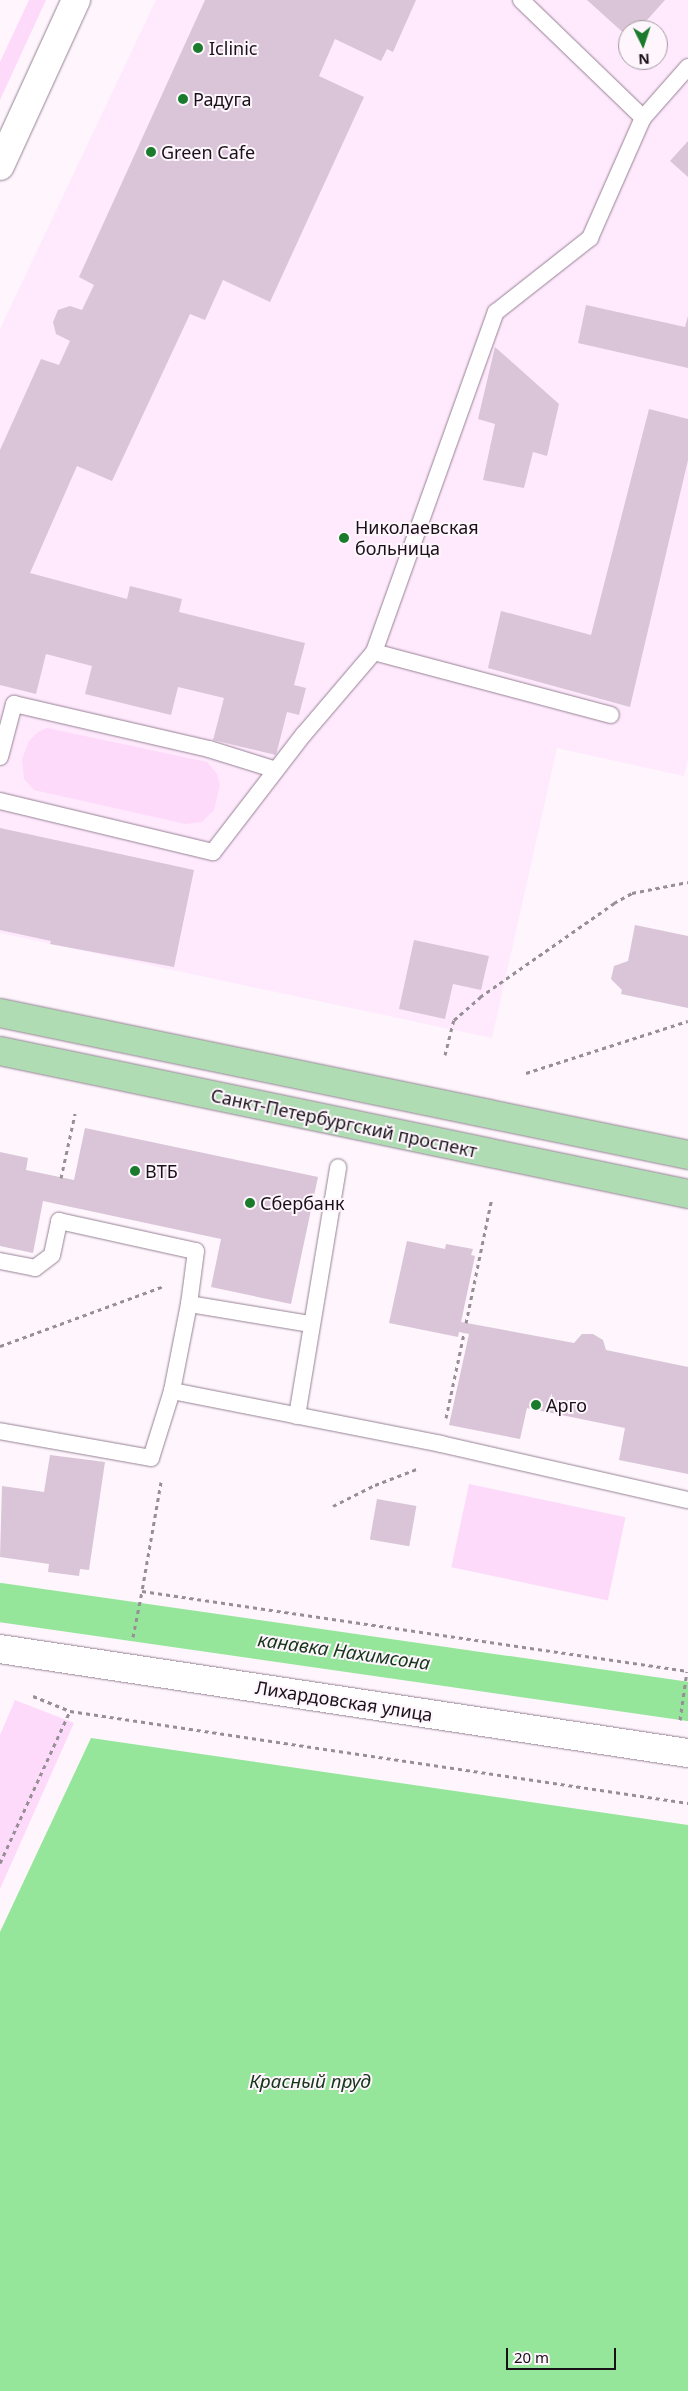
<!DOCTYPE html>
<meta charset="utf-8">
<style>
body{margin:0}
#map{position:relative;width:688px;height:2391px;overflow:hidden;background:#fef5fd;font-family:"Noto Sans",sans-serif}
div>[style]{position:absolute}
.built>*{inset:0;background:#ffe9fd}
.green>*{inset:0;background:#fddafa;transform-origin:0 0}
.water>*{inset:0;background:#95e59a}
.canal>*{height:39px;margin:-19.5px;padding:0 19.5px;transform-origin:19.5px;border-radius:19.5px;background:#95e59a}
.building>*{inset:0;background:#d9c5d7;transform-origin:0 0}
.path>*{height:3px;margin-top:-1.5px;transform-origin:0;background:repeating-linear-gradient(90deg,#978f96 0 4px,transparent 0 8px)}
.roads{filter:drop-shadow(0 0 1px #958293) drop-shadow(0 0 1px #958293)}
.lane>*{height:16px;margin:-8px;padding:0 8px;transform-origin:8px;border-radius:8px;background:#fff}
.street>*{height:28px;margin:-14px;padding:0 14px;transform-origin:14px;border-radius:14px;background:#fff}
.primary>*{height:28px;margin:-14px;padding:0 14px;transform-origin:14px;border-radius:14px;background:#afdcb2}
.dots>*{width:14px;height:14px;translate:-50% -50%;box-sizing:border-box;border:2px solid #fef5fd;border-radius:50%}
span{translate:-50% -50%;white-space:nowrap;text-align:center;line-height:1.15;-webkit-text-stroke:4px #fef5fd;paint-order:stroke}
.poi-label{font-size:18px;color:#181117}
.left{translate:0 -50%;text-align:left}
.street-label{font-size:18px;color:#181117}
.water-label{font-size:19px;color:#153619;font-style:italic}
.north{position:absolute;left:618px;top:20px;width:50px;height:50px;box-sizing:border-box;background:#fef5fd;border:1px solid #a29aa1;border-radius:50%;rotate:176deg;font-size:14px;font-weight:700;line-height:20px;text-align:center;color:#181117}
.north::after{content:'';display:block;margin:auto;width:18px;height:22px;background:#1a7b2c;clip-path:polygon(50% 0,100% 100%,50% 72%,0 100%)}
.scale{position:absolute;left:506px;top:2348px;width:110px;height:22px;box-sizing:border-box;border:2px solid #181117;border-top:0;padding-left:6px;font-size:15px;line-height:18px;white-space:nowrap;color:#181117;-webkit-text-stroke:4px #fef5fd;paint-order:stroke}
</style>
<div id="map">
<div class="built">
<div style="clip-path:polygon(evenodd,156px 0,688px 0,688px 759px,684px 776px,557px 748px,492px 1038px,0 933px,0 329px,156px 0,628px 30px,658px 30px,658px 60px,628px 60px,628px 30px)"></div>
</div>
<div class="green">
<div style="clip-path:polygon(29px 0,46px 0,0 100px,0 62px)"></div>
<div style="clip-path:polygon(47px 728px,207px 762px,217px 774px,220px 785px,214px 810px,202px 822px,186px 824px,34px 790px,24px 779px,22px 759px,29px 741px,38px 732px)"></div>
<div style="left:469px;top:1484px;width:160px;height:85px;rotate:12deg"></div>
<div style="clip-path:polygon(15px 1700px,74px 1723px,0 1889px,0 1735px)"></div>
</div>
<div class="water">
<div style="clip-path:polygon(91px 1738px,688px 1825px,688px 2391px,0 2391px,0 1932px)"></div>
</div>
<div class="canal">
<div style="left:0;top:1602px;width:695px;rotate:8.19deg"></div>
</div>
<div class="building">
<div style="clip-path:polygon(205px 0,416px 0,393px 52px,387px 49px,381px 61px,335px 39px,319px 76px,364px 97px,270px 302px,223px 280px,205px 320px,190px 314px,112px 481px,77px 466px,30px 573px,127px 599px,130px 586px,182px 599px,179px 612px,305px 643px,294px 685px,306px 688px,299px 715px,287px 712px,276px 755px,213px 740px,224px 698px,178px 687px,171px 715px,85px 694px,92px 666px,46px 654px,36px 694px,0 685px,0 450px,41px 359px,59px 365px,70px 341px,56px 334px,53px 322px,58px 310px,70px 306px,82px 310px,94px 285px,79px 277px)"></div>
<div style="clip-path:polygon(587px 0,665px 0,638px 30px,628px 30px,628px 37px)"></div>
<div style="clip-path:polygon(688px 141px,688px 177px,670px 161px)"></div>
<div style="clip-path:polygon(586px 305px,685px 327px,688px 316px,688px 368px,578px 343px)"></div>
<div style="clip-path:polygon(495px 347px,559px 404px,547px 456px,533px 452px,524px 488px,483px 480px,495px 424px,478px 419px)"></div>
<div style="clip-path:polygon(649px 409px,688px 419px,688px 460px,630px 707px,488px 668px,501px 611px,591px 635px)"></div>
<div style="clip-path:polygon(0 828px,194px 870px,174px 967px,50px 944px,51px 941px,0 930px)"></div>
<div style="clip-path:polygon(635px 925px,688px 936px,688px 1008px,621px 994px,622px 990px,611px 979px,614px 966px,628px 961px)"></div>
<div style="clip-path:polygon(414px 940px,489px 956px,481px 990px,453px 984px,445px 1019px,399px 1009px)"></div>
<div style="clip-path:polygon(85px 1128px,318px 1177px,291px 1304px,211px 1287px,221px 1239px,43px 1201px,33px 1253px,0 1246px,0 1152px,28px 1158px,26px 1170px,74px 1180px)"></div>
<div style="clip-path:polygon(407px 1241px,445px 1249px,446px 1244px,473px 1249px,471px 1255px,475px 1256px,461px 1322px,574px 1343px,582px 1334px,593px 1334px,603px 1340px,606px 1350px,688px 1367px,688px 1474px,619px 1460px,625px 1428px,527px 1408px,520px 1439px,449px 1425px,469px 1334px,459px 1332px,458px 1337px,389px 1323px)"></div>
<div style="clip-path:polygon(50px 1455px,105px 1462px,89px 1570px,80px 1569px,79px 1576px,48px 1572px,49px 1564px,0 1557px,2px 1486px,44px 1492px)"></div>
<div style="left:377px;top:1499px;width:40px;height:41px;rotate:10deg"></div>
</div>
<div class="path">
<div style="left:445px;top:1055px;width:36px;rotate:-76deg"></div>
<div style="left:454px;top:1020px;width:35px;rotate:-41deg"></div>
<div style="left:480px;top:997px;width:164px;rotate:-35deg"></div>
<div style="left:614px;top:903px;width:21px;rotate:-29deg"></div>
<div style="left:632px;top:893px;width:57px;rotate:-11.1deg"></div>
<div style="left:526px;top:1073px;width:170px;rotate:-17.8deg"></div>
<div style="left:61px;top:1178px;width:66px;rotate:-77.7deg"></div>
<div style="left:466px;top:1323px;width:128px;rotate:-78.3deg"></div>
<div style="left:0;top:1346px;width:175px;rotate:-20.1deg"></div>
<div style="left:446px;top:1418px;width:87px;rotate:-78deg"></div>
<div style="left:161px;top:1482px;width:111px;rotate:99.9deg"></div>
<div style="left:142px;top:1591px;width:552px;rotate:8.34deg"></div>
<div style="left:333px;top:1506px;width:47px;rotate:-26.6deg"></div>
<div style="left:375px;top:1485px;width:45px;rotate:-20.9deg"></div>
<div style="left:133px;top:1637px;width:47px;rotate:-78.9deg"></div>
<div style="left:33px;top:1696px;width:40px;rotate:22deg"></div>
<div style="left:680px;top:1720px;width:49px;rotate:-81.9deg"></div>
<div style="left:0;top:1863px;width:167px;rotate:-65.3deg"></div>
<div style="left:70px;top:1711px;width:625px;rotate:8.47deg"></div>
</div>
<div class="roads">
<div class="lane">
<div style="left:521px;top:0;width:170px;rotate:44deg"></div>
<div style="left:643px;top:118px;width:68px;rotate:-48.6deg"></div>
<div style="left:374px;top:652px;width:245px;rotate:14.9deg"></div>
<div style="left:0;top:757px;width:55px;rotate:-75.2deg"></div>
<div style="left:14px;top:704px;width:200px;rotate:13deg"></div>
<div style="left:209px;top:749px;width:70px;rotate:17.4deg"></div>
<div style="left:0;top:801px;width:219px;rotate:13.5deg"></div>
<div style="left:213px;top:852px;width:149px;rotate:-52.4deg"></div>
<div style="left:304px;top:734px;width:108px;rotate:-49.5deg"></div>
<div style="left:374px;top:652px;width:361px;rotate:-70.3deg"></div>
<div style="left:496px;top:312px;width:120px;rotate:-38.2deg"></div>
<div style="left:590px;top:238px;width:131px;rotate:-66.2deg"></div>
<div style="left:0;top:1261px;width:36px;rotate:11deg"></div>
<div style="left:35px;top:1268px;width:21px;rotate:-37deg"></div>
<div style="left:52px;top:1255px;width:35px;rotate:-78deg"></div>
<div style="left:59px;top:1221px;width:140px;rotate:12.4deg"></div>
<div style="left:196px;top:1251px;width:53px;rotate:97.5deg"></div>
<div style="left:189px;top:1304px;width:89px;rotate:101.1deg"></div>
<div style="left:172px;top:1391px;width:70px;rotate:107.4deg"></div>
<div style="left:151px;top:1458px;width:153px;rotate:-169.9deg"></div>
<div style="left:189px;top:1304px;width:123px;rotate:9.4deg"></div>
<div style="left:172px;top:1391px;width:274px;rotate:11.1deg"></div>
<div style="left:441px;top:1444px;width:253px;rotate:12.8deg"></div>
<div style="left:297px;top:1416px;width:252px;rotate:-80.6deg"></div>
</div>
<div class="street">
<div style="left:0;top:166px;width:183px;rotate:-65.4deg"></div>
<div style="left:0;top:1649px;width:696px;rotate:8.6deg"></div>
</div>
<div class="primary">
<div style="left:0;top:1013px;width:703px;rotate:11.66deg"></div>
<div style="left:0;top:1051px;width:703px;rotate:11.74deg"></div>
</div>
</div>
<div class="dots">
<div style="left:198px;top:48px;background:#1a7b2c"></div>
<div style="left:183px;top:99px;background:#1a7b2c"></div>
<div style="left:151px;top:152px;background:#1a7b2c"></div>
<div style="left:344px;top:538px;background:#1a7b2c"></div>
<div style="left:135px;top:1171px;background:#1a7b2c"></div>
<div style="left:250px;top:1203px;background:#1a7b2c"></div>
<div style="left:536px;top:1405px;background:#1a7b2c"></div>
</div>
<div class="poi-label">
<span class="left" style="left:209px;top:48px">Iclinic</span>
<span class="left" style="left:193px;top:99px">Радуга</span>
<span class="left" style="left:161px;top:152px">Green Cafe</span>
<span class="left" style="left:355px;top:538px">Николаевская<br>больница</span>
<span class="left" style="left:145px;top:1171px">ВТБ</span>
<span class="left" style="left:260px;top:1203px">Сбербанк</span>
<span class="left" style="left:546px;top:1405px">Арго</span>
</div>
<div class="street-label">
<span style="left:344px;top:1123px;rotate:12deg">Санкт-Петербургский проспект</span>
<span style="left:344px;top:1701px;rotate:9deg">Лихардовская улица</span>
</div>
<div class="water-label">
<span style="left:344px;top:1652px;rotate:8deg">канавка Нахимсона</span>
<span style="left:310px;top:2082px">Красный пруд</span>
</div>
<div class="north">N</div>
<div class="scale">20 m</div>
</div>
